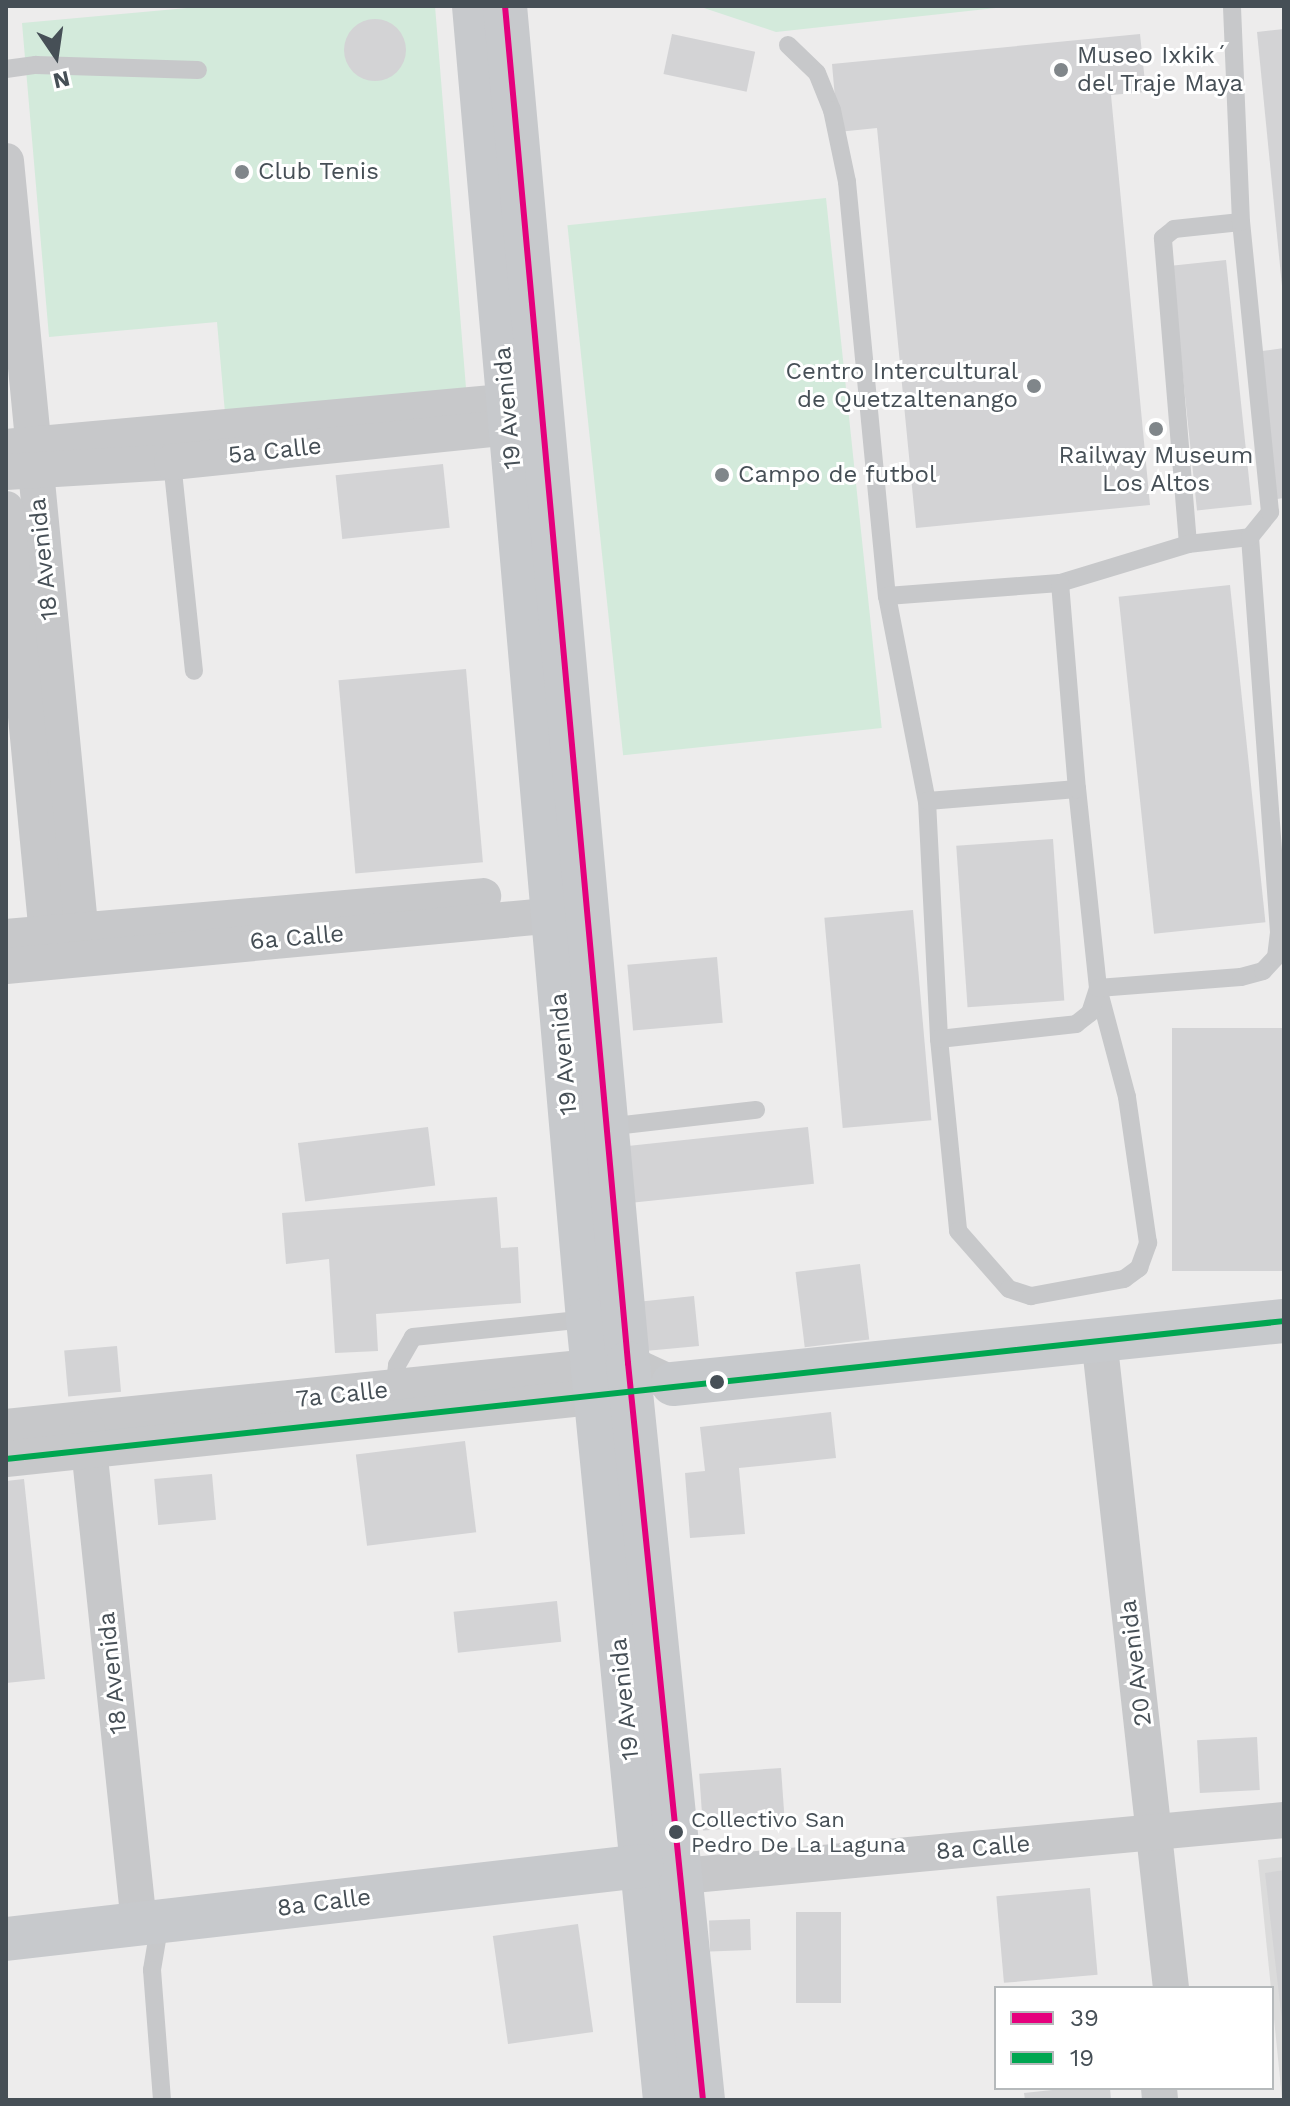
<!DOCTYPE html>
<meta charset="utf-8">
<style>
body{margin:0}
#map{position:relative;width:1290px;height:2106px;overflow:hidden;background:#edecec;font-family:"Work Sans",sans-serif}
div>[style]{position:absolute}
.education>*{inset:0;background:#dbdbdb}
.green>*{inset:0;background:#d3eadb;transform-origin:0 0}
.building>*{inset:0;background:#d3d3d5;transform-origin:0 0}
.round{border-radius:50%}
.lane>*{height:18px;margin:-9px;padding:0 9px;transform-origin:9px;border-radius:9px;background:#c7c8ca}
.street>*{height:36px;margin:-18px;padding:0 18px;transform-origin:18px;border-radius:18px;background:#c7c8ca}
.secondary>*{height:44px;margin:-22px;padding:0 22px;transform-origin:22px;border-radius:22px;background:#c7c9cc}
.bus-1>*{height:6px;margin:-3px;padding:0 3px;transform-origin:3px;border-radius:3px;background:#e5007d}
.bus-2>*{height:6px;margin:-3px;padding:0 3px;transform-origin:3px;border-radius:3px;background:#00a651}
.dots>*{width:22px;height:22px;translate:-50% -50%;box-sizing:border-box;border:4px solid #fff;border-radius:50%}
span{translate:-50% -50%;white-space:nowrap;text-align:center;line-height:1.15;-webkit-text-stroke:6px #fff;paint-order:stroke}
.bus-label{font-size:22px;color:#464f56}
.left{translate:0 -50%;text-align:left}
.poi-label{font-size:24px;color:#464f56}
.right{translate:-100% -50%;text-align:right}
.street-label{font-size:24px;color:#464f56}
.frame{position:absolute;inset:0;border:8px solid #464f56;pointer-events:none}
.legend{position:absolute;left:994px;top:1986px;width:280px;height:104px;box-sizing:border-box;background:#fff;border:2px solid #b5b9bb;margin:0;padding:10px 14px;list-style:none;font-size:24px;color:#464f56}
.legend li{display:flex;align-items:center;gap:16px;height:40px}
.legend b{width:40px;border:2px solid #b5b9bb}
.north{position:absolute;left:16px;top:16px;width:80px;height:80px;-webkit-text-stroke:6px #fff;paint-order:stroke;rotate:167deg;font-size:22px;font-weight:700;line-height:32px;text-align:center;color:#464f56}
.north::after{content:'';display:block;margin:auto;width:28px;height:36px;background:#464f56;clip-path:polygon(50% 0,100% 100%,50% 72%,0 100%)}
</style>
<div id="map">
<div class="education">
<div style="clip-path:polygon(1284px 1857px,1284px 2098px,1282px 2098px,1258px 1860px)"></div>
</div>
<div class="green">
<div style="clip-path:polygon(209px 6px,435px 6px,466px 388px,225px 413px,217px 322px,49px 337px,22px 23px)"></div>
<div style="clip-path:polygon(698px 6px,1014px 6px,776px 32px)"></div>
<div style="left:826px;top:198px;width:533px;height:260px;rotate:84deg"></div>
</div>
<div class="building">
<div class="round" style="left:344px;top:19px;width:62px;height:62px"></div>
<div style="clip-path:polygon(1284px 29px,1284px 286px,1282px 286px,1257px 32px)"></div>
<div style="left:672px;top:34px;width:85px;height:41px;rotate:12deg"></div>
<div style="clip-path:polygon(1140px 34px,1146px 92px,1111px 95px,1150px 505px,916px 528px,877px 128px,838px 132px,832px 64px)"></div>
<div style="left:1226px;top:260px;width:246px;height:55px;rotate:84deg"></div>
<div style="clip-path:polygon(1284px 348px,1284px 498px,1277px 499px,1262px 351px)"></div>
<div style="left:443px;top:464px;width:64px;height:108px;rotate:84deg"></div>
<div style="left:1230px;top:585px;width:339px;height:112px;rotate:84deg"></div>
<div style="left:466px;top:669px;width:194px;height:128px;rotate:85deg"></div>
<div style="left:1053px;top:839px;width:162px;height:97px;rotate:86deg"></div>
<div style="left:913px;top:910px;width:211px;height:89px;rotate:85deg"></div>
<div style="left:717px;top:957px;width:66px;height:90px;rotate:85deg"></div>
<div style="left:1284px;top:1028px;width:243px;height:112px;rotate:90deg"></div>
<div style="left:428px;top:1127px;width:59px;height:131px;rotate:83deg"></div>
<div style="left:808px;top:1127px;width:57px;height:193px;rotate:84deg"></div>
<div style="clip-path:polygon(497px 1197px,501px 1248px,518px 1247px,521px 1303px,376px 1314px,378px 1351px,335px 1353px,329px 1259px,286px 1264px,282px 1213px)"></div>
<div style="left:860px;top:1264px;width:76px;height:65px;rotate:83deg"></div>
<div style="clip-path:polygon(694px 1296px,699px 1346px,645px 1351px,627px 1303px)"></div>
<div style="left:117px;top:1346px;width:46px;height:53px;rotate:85deg"></div>
<div style="clip-path:polygon(831px 1412px,836px 1458px,739px 1468px,745px 1534px,690px 1538px,685px 1473px,705px 1471px,700px 1427px)"></div>
<div style="left:465px;top:1441px;width:92px;height:110px;rotate:83deg"></div>
<div style="left:212px;top:1474px;width:46px;height:58px;rotate:85deg"></div>
<div style="clip-path:polygon(24px 1479px,45px 1679px,6px 1683px,6px 1481px)"></div>
<div style="left:557px;top:1601px;width:41px;height:104px;rotate:84deg"></div>
<div style="left:1257px;top:1737px;width:53px;height:60px;rotate:87deg"></div>
<div style="left:781px;top:1768px;width:57px;height:82px;rotate:86deg"></div>
<div style="clip-path:polygon(1284px 1870px,1284px 2021px,1282px 2021px,1265px 1873px)"></div>
<div style="left:1090px;top:1888px;width:87px;height:94px;rotate:85deg"></div>
<div style="left:796px;top:1912px;width:45px;height:91px"></div>
<div style="left:750px;top:1919px;width:31px;height:41px;rotate:88deg"></div>
<div style="left:578px;top:1924px;width:109px;height:86px;rotate:82deg"></div>
<div style="clip-path:polygon(1071px 2088px,1110px 2088px,1111px 2100px,1025px 2100px,1024px 2093px)"></div>
</div>
<div class="lane">
<div style="left:788px;top:45px;width:40px;rotate:44deg"></div>
<div style="left:817px;top:73px;width:40px;rotate:68deg"></div>
<div style="left:832px;top:110px;width:74px;rotate:78.2deg"></div>
<div style="left:847px;top:182px;width:416px;rotate:84.5deg"></div>
<div style="left:887px;top:596px;width:209px;rotate:79deg"></div>
<div style="left:927px;top:801px;width:238px;rotate:87.1deg"></div>
<div style="left:939px;top:1039px;width:193px;rotate:84.3deg"></div>
<div style="left:958px;top:1231px;width:77px;rotate:48.7deg"></div>
<div style="left:1009px;top:1289px;width:23px;rotate:18deg"></div>
<div style="left:1031px;top:1296px;width:95px;rotate:-10.4deg"></div>
<div style="left:1124px;top:1279px;width:19px;rotate:-36deg"></div>
<div style="left:1139px;top:1268px;width:27px;rotate:-70deg"></div>
<div style="left:1148px;top:1243px;width:148px;rotate:-98.2deg"></div>
<div style="left:1127px;top:1097px;width:113px;rotate:-104.9deg"></div>
<div style="left:1098px;top:988px;width:200px;rotate:-96deg"></div>
<div style="left:1077px;top:789px;width:150px;rotate:175.4deg"></div>
<div style="left:6px;top:69px;width:30px;rotate:-8deg"></div>
<div style="left:36px;top:65px;width:162px;rotate:1.8deg"></div>
<div style="left:172px;top:462px;width:210px;rotate:84deg"></div>
<div style="left:1188px;top:544px;width:307px;rotate:-94.7deg"></div>
<div style="left:1163px;top:238px;width:14px;rotate:-39deg"></div>
<div style="left:1174px;top:229px;width:67px;rotate:-6deg"></div>
<div style="left:1060px;top:583px;width:134px;rotate:-16.9deg"></div>
<div style="left:1188px;top:544px;width:62px;rotate:-6.4deg"></div>
<div style="left:887px;top:596px;width:173px;rotate:-4.3deg"></div>
<div style="left:1060px;top:583px;width:207px;rotate:85.3deg"></div>
<div style="left:939px;top:1039px;width:138px;rotate:-6.2deg"></div>
<div style="left:1076px;top:1024px;width:18px;rotate:-38deg"></div>
<div style="left:1090px;top:1013px;width:26px;rotate:-72deg"></div>
<div style="left:1098px;top:988px;width:143px;rotate:-4.4deg"></div>
<div style="left:1241px;top:977px;width:23px;rotate:-15deg"></div>
<div style="left:1263px;top:971px;width:19px;rotate:-47deg"></div>
<div style="left:1276px;top:957px;width:25px;rotate:-83deg"></div>
<div style="left:1279px;top:932px;width:396px;rotate:-94.2deg"></div>
<div style="left:1250px;top:537px;width:32px;rotate:-51deg"></div>
<div style="left:1270px;top:512px;width:291px;rotate:-95.7deg"></div>
<div style="left:1241px;top:222px;width:216px;rotate:-92.4deg"></div>
<div style="left:606px;top:1127px;width:151px;rotate:-6.5deg"></div>
<div style="left:394px;top:1390px;width:25px;rotate:-83deg"></div>
<div style="left:397px;top:1365px;width:32px;rotate:-60deg"></div>
<div style="left:413px;top:1337px;width:176px;rotate:-5.9deg"></div>
<div style="left:160px;top:1922px;width:49px;rotate:99.5deg"></div>
<div style="left:152px;top:1970px;width:130px;rotate:85.6deg"></div>
</div>
<div class="street">
<div style="left:6px;top:161px;width:800px;rotate:84.47deg"></div>
<div style="left:6px;top:447px;width:530px;rotate:-5.19deg"></div>
<div style="left:6px;top:472px;width:166px;rotate:-3.4deg"></div>
<div style="left:172px;top:462px;width:368px;rotate:-5.9deg"></div>
<div style="left:6px;top:509px;width:450px;rotate:84.5deg"></div>
<div style="left:6px;top:937px;width:479px;rotate:-4.9deg"></div>
<div style="left:6px;top:966px;width:574px;rotate:-5.29deg"></div>
<div style="left:1099px;top:1338px;width:654px;rotate:83.68deg"></div>
<div style="left:6px;top:1427px;width:625px;rotate:-5.87deg"></div>
<div style="left:628px;top:1363px;width:50px;rotate:25deg"></div>
<div style="left:87px;top:1429px;width:499px;rotate:84deg"></div>
<div style="left:6px;top:1459px;width:618px;rotate:-6.03deg"></div>
<div style="left:682px;top:1876px;width:605px;rotate:-5.31deg"></div>
<div style="left:1159px;top:2088px;width:12px;rotate:85deg"></div>
</div>
<div class="secondary">
<div style="left:474px;top:6px;width:1318px;rotate:85.04deg"></div>
<div style="left:588px;top:1319px;width:785px;rotate:84.37deg"></div>
<div style="left:505px;top:6px;width:1363px;rotate:84.82deg"></div>
<div style="left:628px;top:1363px;width:741px;rotate:84.19deg"></div>
<div style="left:673px;top:1384px;width:614px;rotate:-5.89deg"></div>
<div style="left:6px;top:1939px;width:640px;rotate:-6.55deg"></div>
</div>
<div class="bus-1">
<div style="left:505px;top:6px;width:1363px;rotate:84.82deg"></div>
<div style="left:628px;top:1363px;width:741px;rotate:84.19deg"></div>
</div>
<div class="bus-2">
<div style="left:6px;top:1459px;width:1285px;rotate:-6.16deg"></div>
</div>
<div class="dots">
<div style="left:1061px;top:70px;background:#80868a"></div>
<div style="left:242px;top:172px;background:#80868a"></div>
<div style="left:1034px;top:386px;background:#80868a"></div>
<div style="left:1156px;top:429px;background:#80868a"></div>
<div style="left:722px;top:475px;background:#80868a"></div>
<div style="left:717px;top:1382px;background:#464f56"></div>
<div style="left:676px;top:1832px;background:#464f56"></div>
</div>
<div class="bus-label">
<span class="left" style="left:691px;top:1832px">Collectivo San<br>Pedro De La Laguna</span>
</div>
<div class="poi-label">
<span class="left" style="left:1077px;top:70px">Museo Ixkik´<br>del Traje Maya</span>
<span class="left" style="left:258px;top:172px">Club Tenis</span>
<span class="right" style="left:1018px;top:386px">Centro Intercultural<br>de Quetzaltenango</span>
<span style="left:1156px;top:470px">Railway Museum<br>Los Altos</span>
<span class="left" style="left:738px;top:475px">Campo de futbol</span>
</div>
<div class="street-label">
<span style="left:508px;top:408px;rotate:-95deg">19 Avenida</span>
<span style="left:275px;top:451px;rotate:-6deg">5a Calle</span>
<span style="left:44px;top:559px;rotate:-96deg">18 Avenida</span>
<span style="left:297px;top:938px;rotate:-5deg">6a Calle</span>
<span style="left:564px;top:1054px;rotate:-95deg">19 Avenida</span>
<span style="left:342px;top:1395px;rotate:-6deg">7a Calle</span>
<span style="left:1136px;top:1663px;rotate:-97deg">20 Avenida</span>
<span style="left:113px;top:1673px;rotate:-96deg">18 Avenida</span>
<span style="left:625px;top:1699px;rotate:-96deg">19 Avenida</span>
<span style="left:983px;top:1848px;rotate:-5deg">8a Calle</span>
<span style="left:324px;top:1903px;rotate:-7deg">8a Calle</span>
</div>
<div class="frame"></div>
<ul class="legend">
<li><b style="height:10px;background:#e5007d"></b>39</li>
<li><b style="height:10px;background:#00a651"></b>19</li>
</ul>
<div class="north">N</div>
</div>
